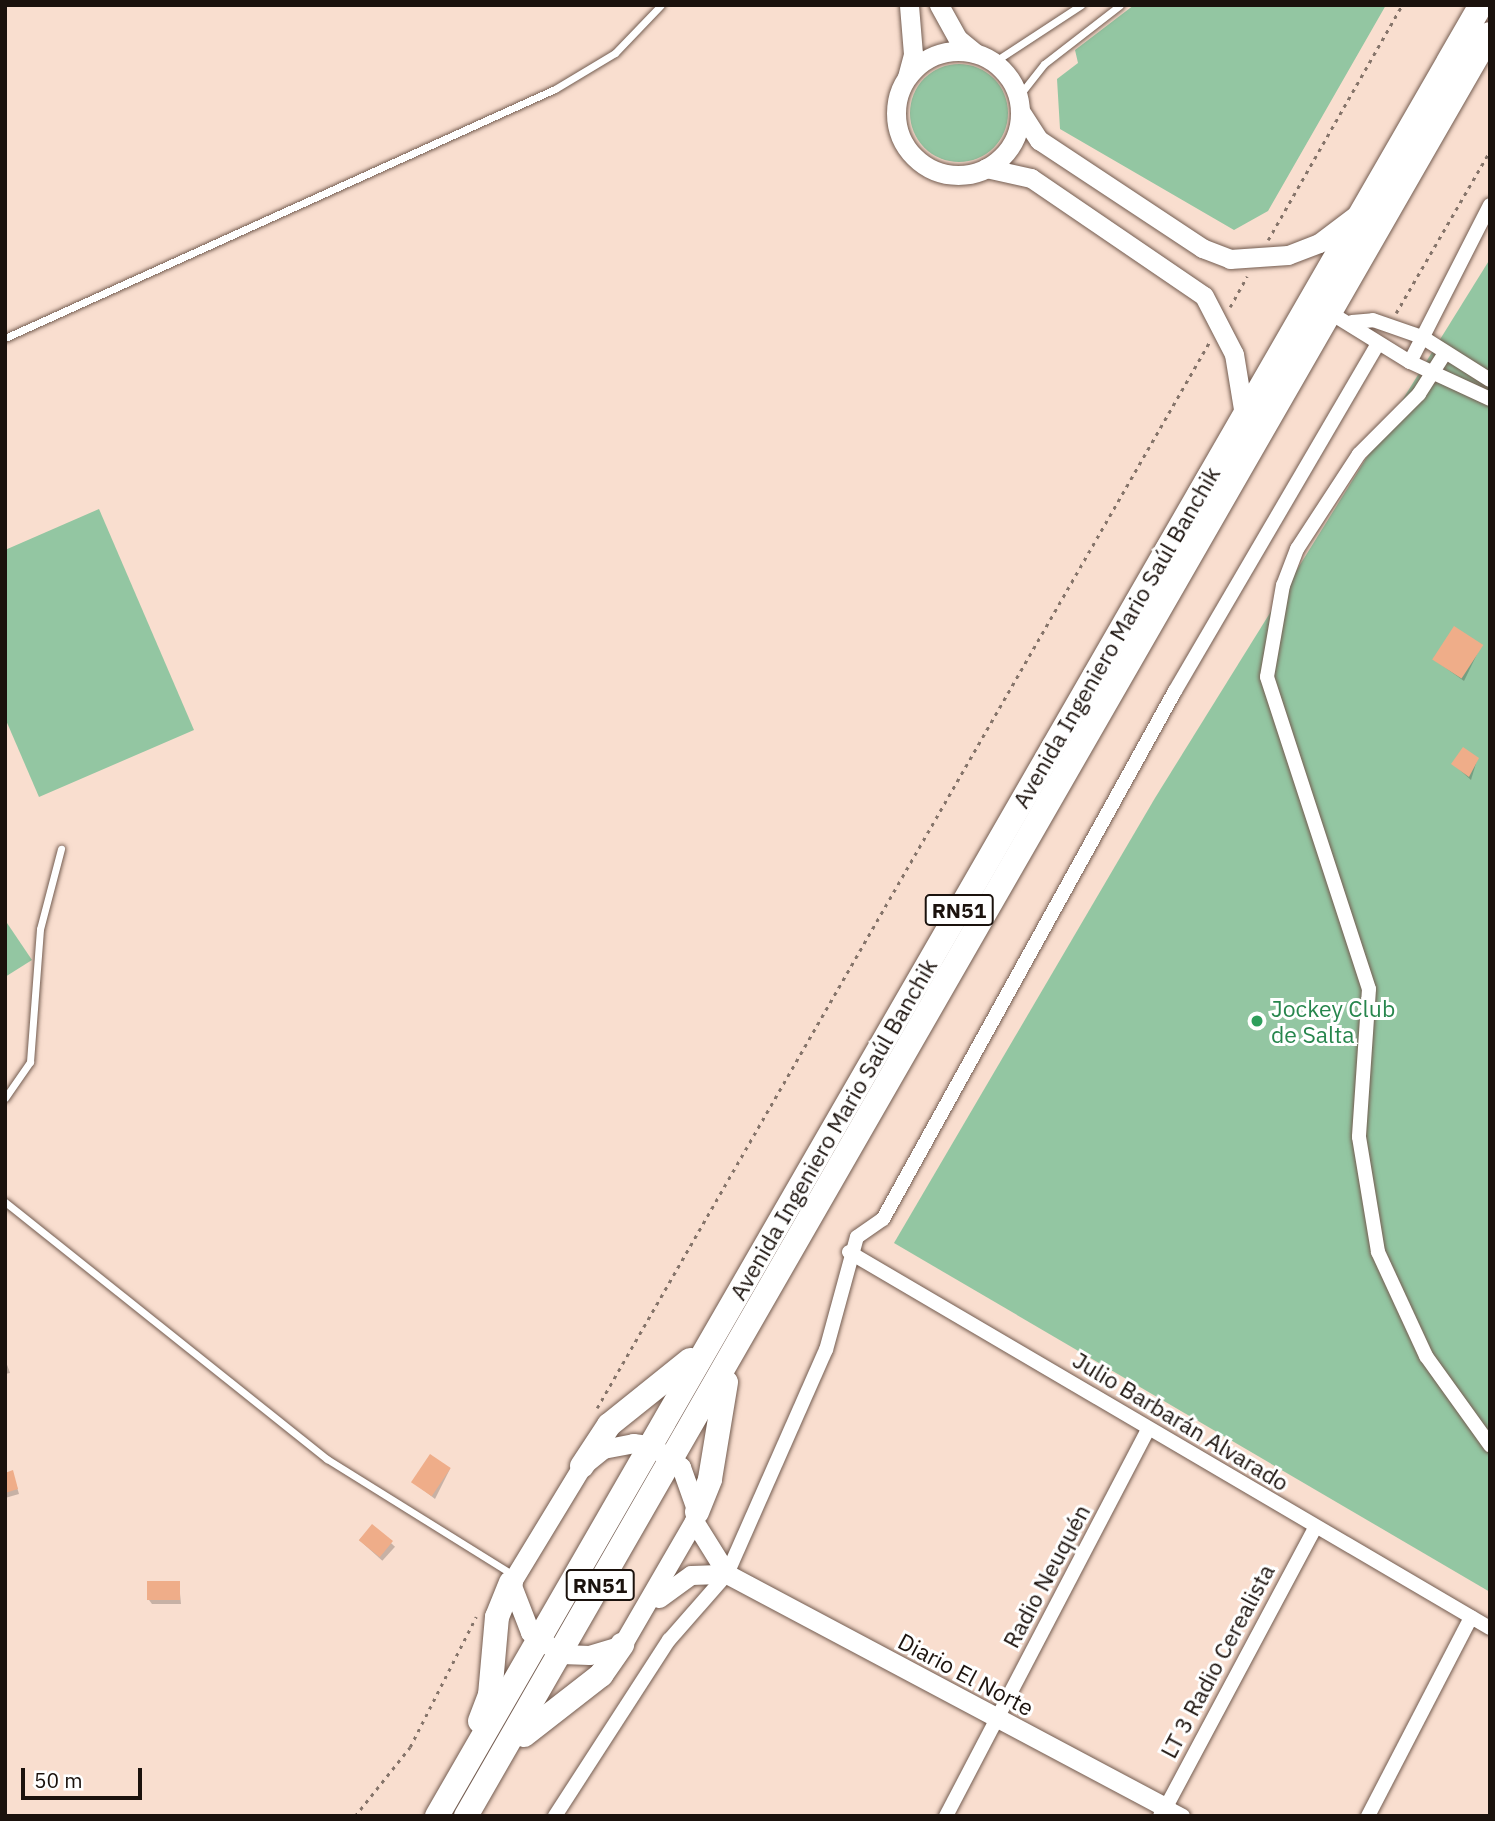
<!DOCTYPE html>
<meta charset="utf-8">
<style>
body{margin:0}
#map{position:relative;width:1495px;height:1821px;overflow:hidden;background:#f9decf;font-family:"IBM Plex Sans",sans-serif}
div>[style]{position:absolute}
.green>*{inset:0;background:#93c6a2}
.round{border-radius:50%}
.shadow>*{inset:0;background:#0003;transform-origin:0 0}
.building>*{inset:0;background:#efad89;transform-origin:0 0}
.path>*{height:2.5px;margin-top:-1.25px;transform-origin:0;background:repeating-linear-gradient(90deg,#85746a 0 3.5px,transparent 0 8.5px)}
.roads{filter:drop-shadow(0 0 2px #735c50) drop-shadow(0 0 2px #735c50)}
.service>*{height:7px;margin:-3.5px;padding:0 3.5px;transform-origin:3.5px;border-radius:3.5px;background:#fff}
.minor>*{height:14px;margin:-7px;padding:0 7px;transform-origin:7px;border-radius:7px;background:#fff}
.tertiary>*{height:19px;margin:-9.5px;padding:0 9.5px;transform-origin:9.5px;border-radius:9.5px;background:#fff}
.tertiary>.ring{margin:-9.5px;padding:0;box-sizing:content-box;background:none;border:19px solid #fff;border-radius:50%}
.trunk>*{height:24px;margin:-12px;padding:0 12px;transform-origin:12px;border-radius:12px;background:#fff}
.dots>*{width:19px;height:19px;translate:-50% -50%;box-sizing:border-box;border:4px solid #fff;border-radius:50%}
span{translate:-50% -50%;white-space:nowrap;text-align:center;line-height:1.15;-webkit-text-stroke:6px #fff;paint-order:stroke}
.shield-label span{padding:2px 5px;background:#fff;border:2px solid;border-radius:5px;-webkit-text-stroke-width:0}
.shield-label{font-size:21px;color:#1b120d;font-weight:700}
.street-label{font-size:23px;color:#1b120d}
.leisure-label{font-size:23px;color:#27864d}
.left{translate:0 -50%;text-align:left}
.frame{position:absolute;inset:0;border:7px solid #1b120d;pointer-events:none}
.scale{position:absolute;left:21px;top:1768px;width:121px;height:32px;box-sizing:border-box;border:4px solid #1b120d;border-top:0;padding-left:9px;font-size:21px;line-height:24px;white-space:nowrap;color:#1b120d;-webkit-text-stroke:5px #fff;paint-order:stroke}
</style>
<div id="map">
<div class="green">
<div style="clip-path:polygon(1134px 5px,1386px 5px,1268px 211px,1234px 230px,1060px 129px,1057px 79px,1078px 63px,1075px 50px)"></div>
<div class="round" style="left:910px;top:64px;width:98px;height:98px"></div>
<div style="clip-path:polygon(1490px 259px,1490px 1592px,894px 1243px,1155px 798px)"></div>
<div style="clip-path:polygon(99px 509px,194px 730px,39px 797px,5px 718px,5px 550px)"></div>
<div style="clip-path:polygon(5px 920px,32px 960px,5px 977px)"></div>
</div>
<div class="shadow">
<div style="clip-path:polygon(1481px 646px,1464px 681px,1433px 659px)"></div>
<div style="clip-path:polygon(1477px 760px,1471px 780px,1453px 764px)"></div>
<div style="clip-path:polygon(5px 1359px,10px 1373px,5px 1374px)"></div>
<div style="clip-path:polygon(450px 1469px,435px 1499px,413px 1482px)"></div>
<div style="clip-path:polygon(5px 1474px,14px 1477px,19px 1494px,5px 1498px)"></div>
<div style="left:372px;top:1526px;width:31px;height:19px;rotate:42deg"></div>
<div style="clip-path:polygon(179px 1583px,181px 1604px,152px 1604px,149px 1600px)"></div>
</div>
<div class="building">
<div style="left:1454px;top:626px;width:35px;height:40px;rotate:33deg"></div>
<div style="clip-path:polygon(1463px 747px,1479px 758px,1469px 777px,1451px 764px)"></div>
<div style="left:430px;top:1454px;width:25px;height:34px;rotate:34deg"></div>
<div style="clip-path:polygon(13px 1470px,18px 1489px,5px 1493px,5px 1473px)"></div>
<div style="left:372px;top:1524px;width:27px;height:21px;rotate:39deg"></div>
<div style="left:180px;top:1581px;width:19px;height:33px;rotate:90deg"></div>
</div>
<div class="path">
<div style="left:1268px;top:240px;width:271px;rotate:-60.3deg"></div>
<div style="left:1230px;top:307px;width:35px;rotate:-61deg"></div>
<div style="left:1396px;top:313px;width:187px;rotate:-59.9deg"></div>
<div style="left:597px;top:1408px;width:1228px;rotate:-60.12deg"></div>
<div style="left:355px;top:1816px;width:88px;rotate:-51.4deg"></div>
<div style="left:410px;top:1747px;width:146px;rotate:-63.1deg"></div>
</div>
<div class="roads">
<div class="service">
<div style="left:994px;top:62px;width:104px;rotate:-33.2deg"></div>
<div style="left:1018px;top:97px;width:42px;rotate:-51.8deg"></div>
<div style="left:1044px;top:64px;width:96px;rotate:-37.8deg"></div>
<div style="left:5px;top:338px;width:604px;rotate:-24.36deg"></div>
<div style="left:555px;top:89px;width:70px;rotate:-31deg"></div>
<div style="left:615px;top:53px;width:66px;rotate:-46.2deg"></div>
<div style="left:5px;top:1098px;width:44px;rotate:-55.2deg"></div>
<div style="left:30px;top:1062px;width:133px;rotate:-85.7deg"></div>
<div style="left:40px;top:929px;width:83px;rotate:-75.3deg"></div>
<div style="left:5px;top:1202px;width:412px;rotate:38.6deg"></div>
<div style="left:327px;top:1459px;width:221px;rotate:31.9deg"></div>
</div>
<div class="minor">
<div style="left:1329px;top:312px;width:95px;rotate:31.7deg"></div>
<div style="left:1410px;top:362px;width:88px;rotate:24.8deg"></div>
<div style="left:1352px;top:322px;width:21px;rotate:-5deg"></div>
<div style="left:1373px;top:320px;width:52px;rotate:19.1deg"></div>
<div style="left:1422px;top:337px;width:80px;rotate:32.3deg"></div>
<div style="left:1445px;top:353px;width:49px;rotate:122.4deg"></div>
<div style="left:1419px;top:394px;width:85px;rotate:135deg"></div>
<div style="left:1359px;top:454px;width:113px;rotate:123.1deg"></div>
<div style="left:1297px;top:549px;width:39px;rotate:111deg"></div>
<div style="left:1283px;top:585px;width:93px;rotate:99.9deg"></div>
<div style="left:1267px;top:677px;width:328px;rotate:71.9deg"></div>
<div style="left:1369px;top:989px;width:148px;rotate:93.9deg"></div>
<div style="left:1359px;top:1137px;width:117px;rotate:80.6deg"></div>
<div style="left:1378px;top:1252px;width:115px;rotate:65.2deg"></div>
<div style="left:1426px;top:1356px;width:110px;rotate:54.3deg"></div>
<div style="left:1410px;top:362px;width:176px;rotate:-63deg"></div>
<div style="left:849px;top:1252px;width:743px;rotate:30.4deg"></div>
<div style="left:555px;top:1816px;width:210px;rotate:-57.1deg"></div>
<div style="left:669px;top:1640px;width:88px;rotate:-48.7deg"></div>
<div style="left:727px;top:1574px;width:245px;rotate:-66.2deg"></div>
<div style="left:826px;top:1350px;width:117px;rotate:-74.7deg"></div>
<div style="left:857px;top:1237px;width:32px;rotate:-35deg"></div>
<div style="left:883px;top:1219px;width:603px;rotate:-61.06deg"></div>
<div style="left:1175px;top:691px;width:402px;rotate:-59.7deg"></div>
<div style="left:946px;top:1816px;width:433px;rotate:-62.4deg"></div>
<div style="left:1183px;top:1816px;width:19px;rotate:-152deg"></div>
<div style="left:1166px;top:1807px;width:316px;rotate:-61.9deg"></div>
<div style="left:1368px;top:1816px;width:224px;rotate:-62.6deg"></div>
</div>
<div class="tertiary">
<div style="left:939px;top:5px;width:39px;rotate:61deg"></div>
<div style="left:958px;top:39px;width:22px;rotate:39deg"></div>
<div class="ring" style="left:896px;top:51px;width:105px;height:105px"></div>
<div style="left:907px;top:77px;width:24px;rotate:-75deg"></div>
<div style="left:913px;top:54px;width:49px;rotate:-94.7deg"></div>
<div style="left:1020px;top:111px;width:35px;rotate:57deg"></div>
<div style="left:1039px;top:140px;width:196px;rotate:33.5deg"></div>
<div style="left:1202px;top:248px;width:30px;rotate:21deg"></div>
<div style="left:1230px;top:259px;width:58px;rotate:-3.9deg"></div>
<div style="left:1288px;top:255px;width:33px;rotate:-21deg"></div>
<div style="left:1319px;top:243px;width:46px;rotate:-37.1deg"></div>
<div style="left:986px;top:168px;width:46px;rotate:12.5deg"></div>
<div style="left:1031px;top:178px;width:209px;rotate:34.3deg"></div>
<div style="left:1204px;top:296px;width:65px;rotate:62.7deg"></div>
<div style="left:1234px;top:354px;width:62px;rotate:80.7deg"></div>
<div style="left:633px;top:1443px;width:17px;rotate:7deg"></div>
<div style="left:650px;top:1445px;width:38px;rotate:35deg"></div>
<div style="left:681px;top:1467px;width:48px;rotate:70.4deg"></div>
<div style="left:697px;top:1512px;width:9px;rotate:108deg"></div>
<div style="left:694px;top:1521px;width:143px;rotate:120.1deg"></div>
<div style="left:622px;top:1645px;width:34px;rotate:163deg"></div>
<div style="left:589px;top:1655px;width:28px;rotate:-178deg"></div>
<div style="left:561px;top:1654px;width:38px;rotate:-145deg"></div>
<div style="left:530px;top:1632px;width:53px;rotate:-111.2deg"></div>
<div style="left:511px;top:1583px;width:137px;rotate:-58.7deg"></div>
<div style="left:582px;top:1466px;width:27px;rotate:-39deg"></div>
<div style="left:603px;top:1449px;width:31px;rotate:-11deg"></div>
<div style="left:694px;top:1521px;width:62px;rotate:58.1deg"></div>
<div style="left:727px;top:1574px;width:497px;rotate:28deg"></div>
<div style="left:1166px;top:1807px;width:10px;rotate:114deg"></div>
<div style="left:659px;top:1598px;width:39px;rotate:-36deg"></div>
<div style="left:691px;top:1575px;width:36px;rotate:-2deg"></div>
</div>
<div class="trunk">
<div style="left:582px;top:1466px;width:49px;rotate:-56.6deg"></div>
<div style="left:609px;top:1425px;width:104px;rotate:-38.7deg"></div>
<div style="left:697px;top:1512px;width:35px;rotate:-68deg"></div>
<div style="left:710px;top:1479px;width:98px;rotate:-80.6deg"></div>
<div style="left:480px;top:1721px;width:28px;rotate:-69deg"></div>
<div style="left:490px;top:1695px;width:78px;rotate:-84.9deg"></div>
<div style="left:497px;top:1617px;width:37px;rotate:-68deg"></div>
<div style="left:524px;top:1735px;width:98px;rotate:-37.9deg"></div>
<div style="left:601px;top:1675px;width:37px;rotate:-55deg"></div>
<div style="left:437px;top:1816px;width:2090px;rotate:-60.04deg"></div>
<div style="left:466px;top:1816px;width:2055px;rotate:-60.12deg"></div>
</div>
</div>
<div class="dots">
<div style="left:1257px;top:1021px;background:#2e9e5b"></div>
</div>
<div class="shield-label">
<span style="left:959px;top:910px">RN51</span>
<span style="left:600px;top:1585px">RN51</span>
</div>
<div class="street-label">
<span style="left:1116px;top:637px;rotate:-60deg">Avenida Ingeniero Mario Saúl Banchik</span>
<span style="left:833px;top:1129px;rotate:-60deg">Avenida Ingeniero Mario Saúl Banchik</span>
<span style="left:1181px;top:1421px;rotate:31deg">Julio Barbarán Alvarado</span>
<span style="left:1046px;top:1576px;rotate:-62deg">Radio Neuquén</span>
<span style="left:1217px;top:1661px;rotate:-62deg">LT 3 Radio Cerealista</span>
<span style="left:966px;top:1674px;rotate:28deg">Diario El Norte</span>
</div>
<div class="leisure-label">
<span class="left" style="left:1271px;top:1021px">Jockey Club<br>de Salta</span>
</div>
<div class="frame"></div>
<div class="scale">50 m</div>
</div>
